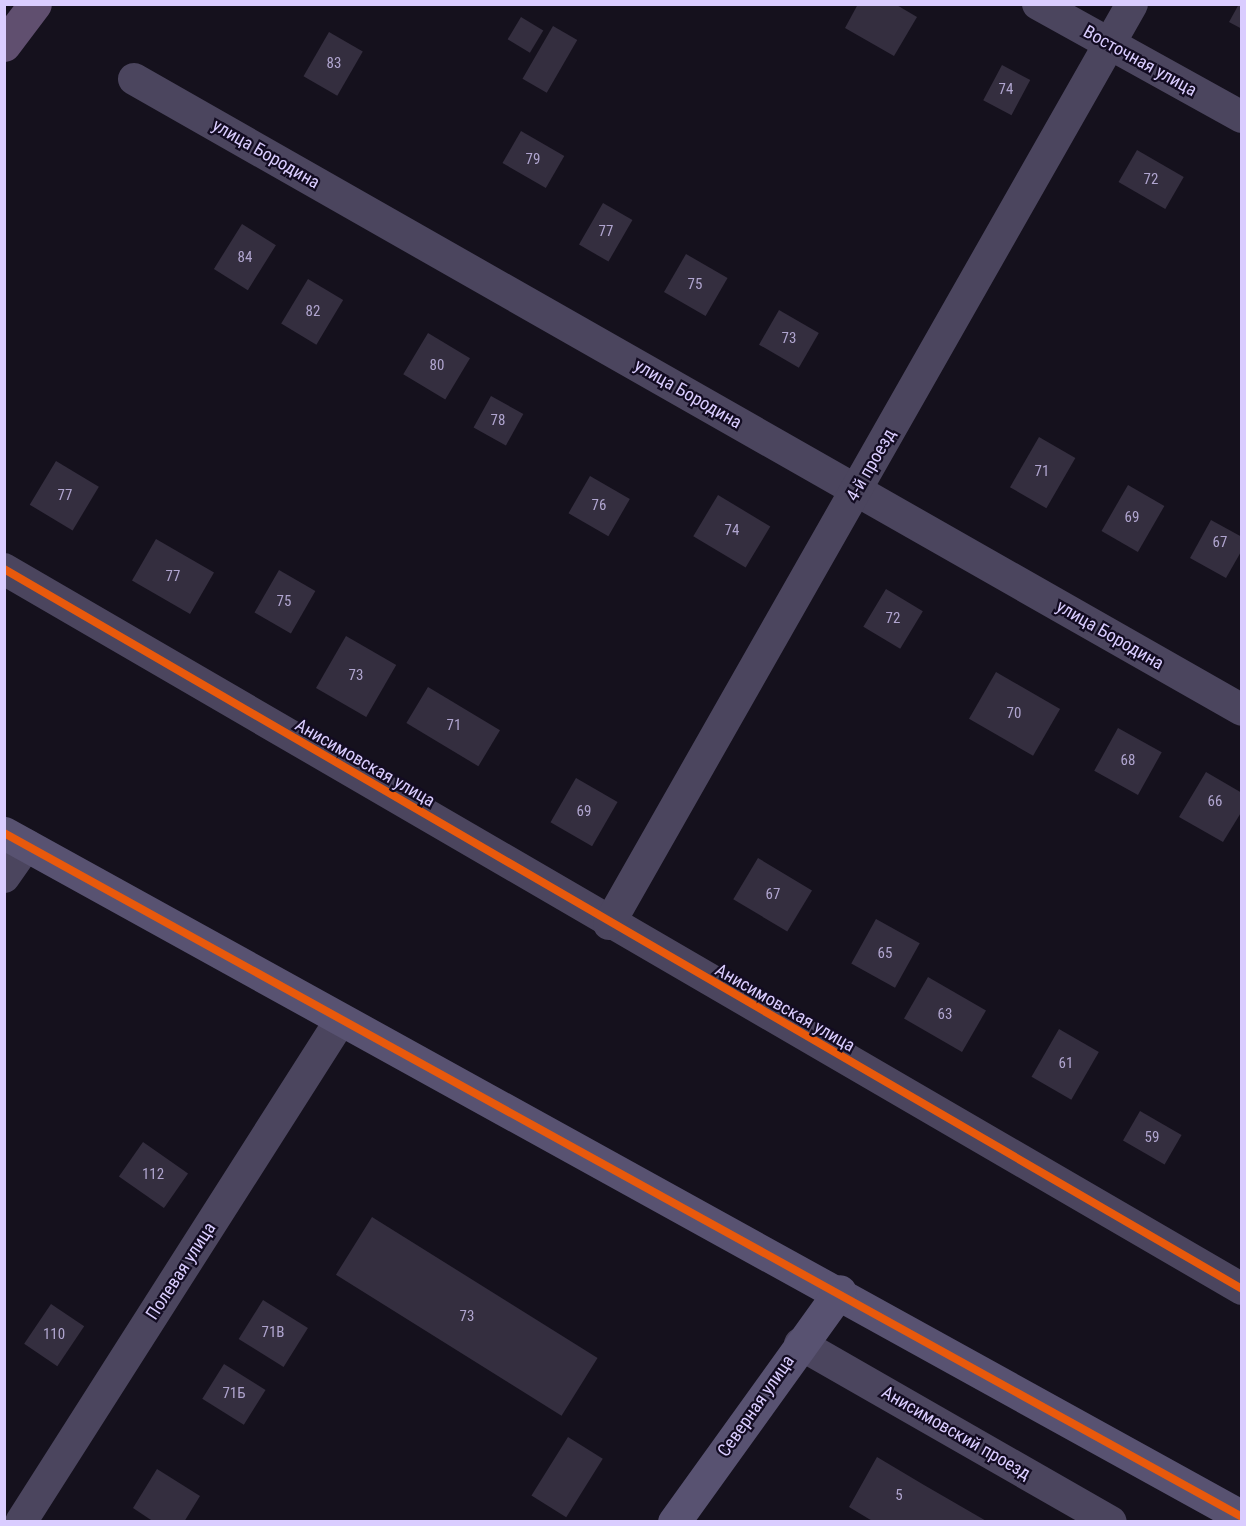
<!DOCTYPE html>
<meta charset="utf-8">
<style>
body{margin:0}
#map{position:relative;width:1246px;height:1526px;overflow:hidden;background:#15111d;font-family:"Roboto Condensed",sans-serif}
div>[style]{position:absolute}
.building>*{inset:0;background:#342e3f;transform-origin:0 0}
.street>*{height:32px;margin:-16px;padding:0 16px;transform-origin:16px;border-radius:16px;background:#4b455e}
.secondary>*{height:33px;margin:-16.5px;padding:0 16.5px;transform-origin:16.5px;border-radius:16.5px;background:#585271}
.primary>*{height:33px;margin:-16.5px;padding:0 16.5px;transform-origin:16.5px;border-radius:16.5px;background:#604f6f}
.cycleway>*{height:8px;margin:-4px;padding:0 4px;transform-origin:4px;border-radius:4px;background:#e8590c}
span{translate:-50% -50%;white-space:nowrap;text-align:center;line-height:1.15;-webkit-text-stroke:4.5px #130c22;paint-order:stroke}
.number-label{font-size:15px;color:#b0a5cf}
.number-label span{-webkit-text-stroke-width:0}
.street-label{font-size:18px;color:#dacdff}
.frame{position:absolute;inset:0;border:6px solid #dacdff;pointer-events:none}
</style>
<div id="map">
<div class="building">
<div style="clip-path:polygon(858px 4px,895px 4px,917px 17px,894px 56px,845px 28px)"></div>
<div style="clip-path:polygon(1239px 4px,1242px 4px,1242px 29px,1229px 22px)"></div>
<div style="left:521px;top:17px;width:26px;height:26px;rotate:31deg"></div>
<div style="left:553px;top:26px;width:28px;height:61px;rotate:30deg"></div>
<div style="left:329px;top:32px;width:39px;height:51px;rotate:30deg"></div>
<div style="left:1002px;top:65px;width:32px;height:40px;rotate:28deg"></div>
<div style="left:521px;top:131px;width:50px;height:37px;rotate:30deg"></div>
<div style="left:1137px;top:150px;width:54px;height:37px;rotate:30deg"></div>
<div style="left:603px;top:203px;width:34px;height:48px;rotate:30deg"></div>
<div style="left:242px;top:224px;width:40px;height:53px;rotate:32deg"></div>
<div style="left:686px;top:254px;width:48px;height:44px;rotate:30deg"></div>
<div style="left:308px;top:279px;width:41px;height:52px;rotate:31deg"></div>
<div style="left:779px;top:310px;width:46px;height:40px;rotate:30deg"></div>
<div style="left:428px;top:333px;width:49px;height:48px;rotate:31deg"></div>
<div style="left:491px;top:396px;width:37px;height:36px;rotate:29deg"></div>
<div style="left:1039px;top:437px;width:42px;height:58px;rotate:30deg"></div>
<div style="left:56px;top:461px;width:50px;height:51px;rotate:31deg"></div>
<div style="left:590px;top:476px;width:46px;height:43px;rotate:30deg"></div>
<div style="left:1128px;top:485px;width:42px;height:53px;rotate:30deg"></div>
<div style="left:718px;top:495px;width:61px;height:48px;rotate:31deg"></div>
<div style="clip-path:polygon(1211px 520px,1242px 537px,1242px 550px,1226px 578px,1190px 558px)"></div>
<div style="left:156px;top:539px;width:67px;height:48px;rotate:30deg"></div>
<div style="left:279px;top:570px;width:42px;height:49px;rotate:30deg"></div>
<div style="left:886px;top:589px;width:43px;height:44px;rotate:31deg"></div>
<div style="left:346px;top:636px;width:58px;height:60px;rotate:30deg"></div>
<div style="left:996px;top:672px;width:74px;height:54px;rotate:30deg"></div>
<div style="left:428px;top:687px;width:84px;height:42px;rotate:31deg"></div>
<div style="left:1118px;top:728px;width:50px;height:49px;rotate:29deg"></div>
<div style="clip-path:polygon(1206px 772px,1242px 793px,1242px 811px,1223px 842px,1179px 817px)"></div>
<div style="left:576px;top:778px;width:48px;height:51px;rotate:30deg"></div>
<div style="left:758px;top:858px;width:63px;height:48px;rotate:31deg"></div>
<div style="left:876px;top:919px;width:50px;height:51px;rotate:29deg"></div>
<div style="left:928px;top:977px;width:67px;height:48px;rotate:30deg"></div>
<div style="left:1059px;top:1029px;width:46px;height:55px;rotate:30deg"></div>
<div style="left:1140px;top:1111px;width:48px;height:34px;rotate:30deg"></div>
<div style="left:143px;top:1142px;width:55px;height:42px;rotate:35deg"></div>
<div style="left:372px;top:1217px;width:266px;height:68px;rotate:32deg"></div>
<div style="left:263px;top:1300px;width:53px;height:46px;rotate:32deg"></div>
<div style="left:51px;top:1304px;width:40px;height:48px;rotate:34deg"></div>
<div style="left:224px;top:1364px;width:49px;height:41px;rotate:32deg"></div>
<div style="left:568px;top:1437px;width:41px;height:69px;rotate:32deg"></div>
<div style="clip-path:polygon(877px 1457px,924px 1485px,988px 1522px,874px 1522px,849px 1507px)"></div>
<div style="clip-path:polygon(157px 1469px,200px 1496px,184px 1522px,154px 1522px,133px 1508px)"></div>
</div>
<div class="street">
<div style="left:1038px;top:4px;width:233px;rotate:29deg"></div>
<div style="left:134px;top:79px;width:1275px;rotate:29.66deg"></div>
<div style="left:4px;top:569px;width:1432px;rotate:30.18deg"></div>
<div style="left:4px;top:877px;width:39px;rotate:-55deg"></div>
<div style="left:609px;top:924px;width:1058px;rotate:-60.38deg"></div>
<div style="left:800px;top:1344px;width:358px;rotate:29.8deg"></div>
<div style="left:21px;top:1522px;width:594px;rotate:-57.51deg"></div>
</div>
<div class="secondary">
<div style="left:4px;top:833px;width:1414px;rotate:28.92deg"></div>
<div style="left:674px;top:1522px;width:284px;rotate:-54.3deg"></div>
</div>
<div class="primary">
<div style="left:4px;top:45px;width:51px;rotate:-52.9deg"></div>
</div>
<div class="cycleway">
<div style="left:4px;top:569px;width:1432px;rotate:30.18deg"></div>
<div style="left:4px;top:833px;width:1414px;rotate:28.92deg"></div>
</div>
<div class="number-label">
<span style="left:334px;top:64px">83</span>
<span style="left:1006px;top:90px">74</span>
<span style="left:533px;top:160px">79</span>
<span style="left:1151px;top:180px">72</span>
<span style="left:606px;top:232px">77</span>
<span style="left:245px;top:258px">84</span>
<span style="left:695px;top:285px">75</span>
<span style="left:313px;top:312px">82</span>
<span style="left:789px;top:339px">73</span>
<span style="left:437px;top:366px">80</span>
<span style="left:498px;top:421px">78</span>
<span style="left:1042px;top:472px">71</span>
<span style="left:65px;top:496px">77</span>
<span style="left:599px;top:506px">76</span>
<span style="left:1132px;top:518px">69</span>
<span style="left:732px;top:531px">74</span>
<span style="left:1220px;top:543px">67</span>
<span style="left:173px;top:577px">77</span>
<span style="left:284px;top:602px">75</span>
<span style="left:893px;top:619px">72</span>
<span style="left:356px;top:676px">73</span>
<span style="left:1014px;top:714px">70</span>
<span style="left:454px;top:726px">71</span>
<span style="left:1128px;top:761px">68</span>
<span style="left:1215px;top:802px">66</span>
<span style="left:584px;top:812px">69</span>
<span style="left:773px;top:895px">67</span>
<span style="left:885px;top:954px">65</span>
<span style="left:945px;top:1015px">63</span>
<span style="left:1066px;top:1064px">61</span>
<span style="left:1152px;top:1138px">59</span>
<span style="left:153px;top:1175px">112</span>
<span style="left:467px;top:1317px">73</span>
<span style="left:273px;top:1333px">71В</span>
<span style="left:54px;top:1335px">110</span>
<span style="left:234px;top:1394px">71Б</span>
<span style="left:899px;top:1496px">5</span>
</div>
<div class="street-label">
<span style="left:1140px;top:61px;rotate:29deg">Восточная улица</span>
<span style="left:266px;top:154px;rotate:30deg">улица Бородина</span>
<span style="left:688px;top:394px;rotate:30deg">улица Бородина</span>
<span style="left:871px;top:465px;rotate:-60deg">4-й проезд</span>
<span style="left:1110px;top:635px;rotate:30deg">улица Бородина</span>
<span style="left:365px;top:763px;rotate:30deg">Анисимовская улица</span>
<span style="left:785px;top:1008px;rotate:30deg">Анисимовская улица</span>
<span style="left:181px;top:1271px;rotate:-57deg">Полевая улица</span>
<span style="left:756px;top:1406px;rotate:-55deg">Северная улица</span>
<span style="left:956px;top:1433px;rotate:30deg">Анисимовский проезд</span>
</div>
<div class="frame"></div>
</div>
